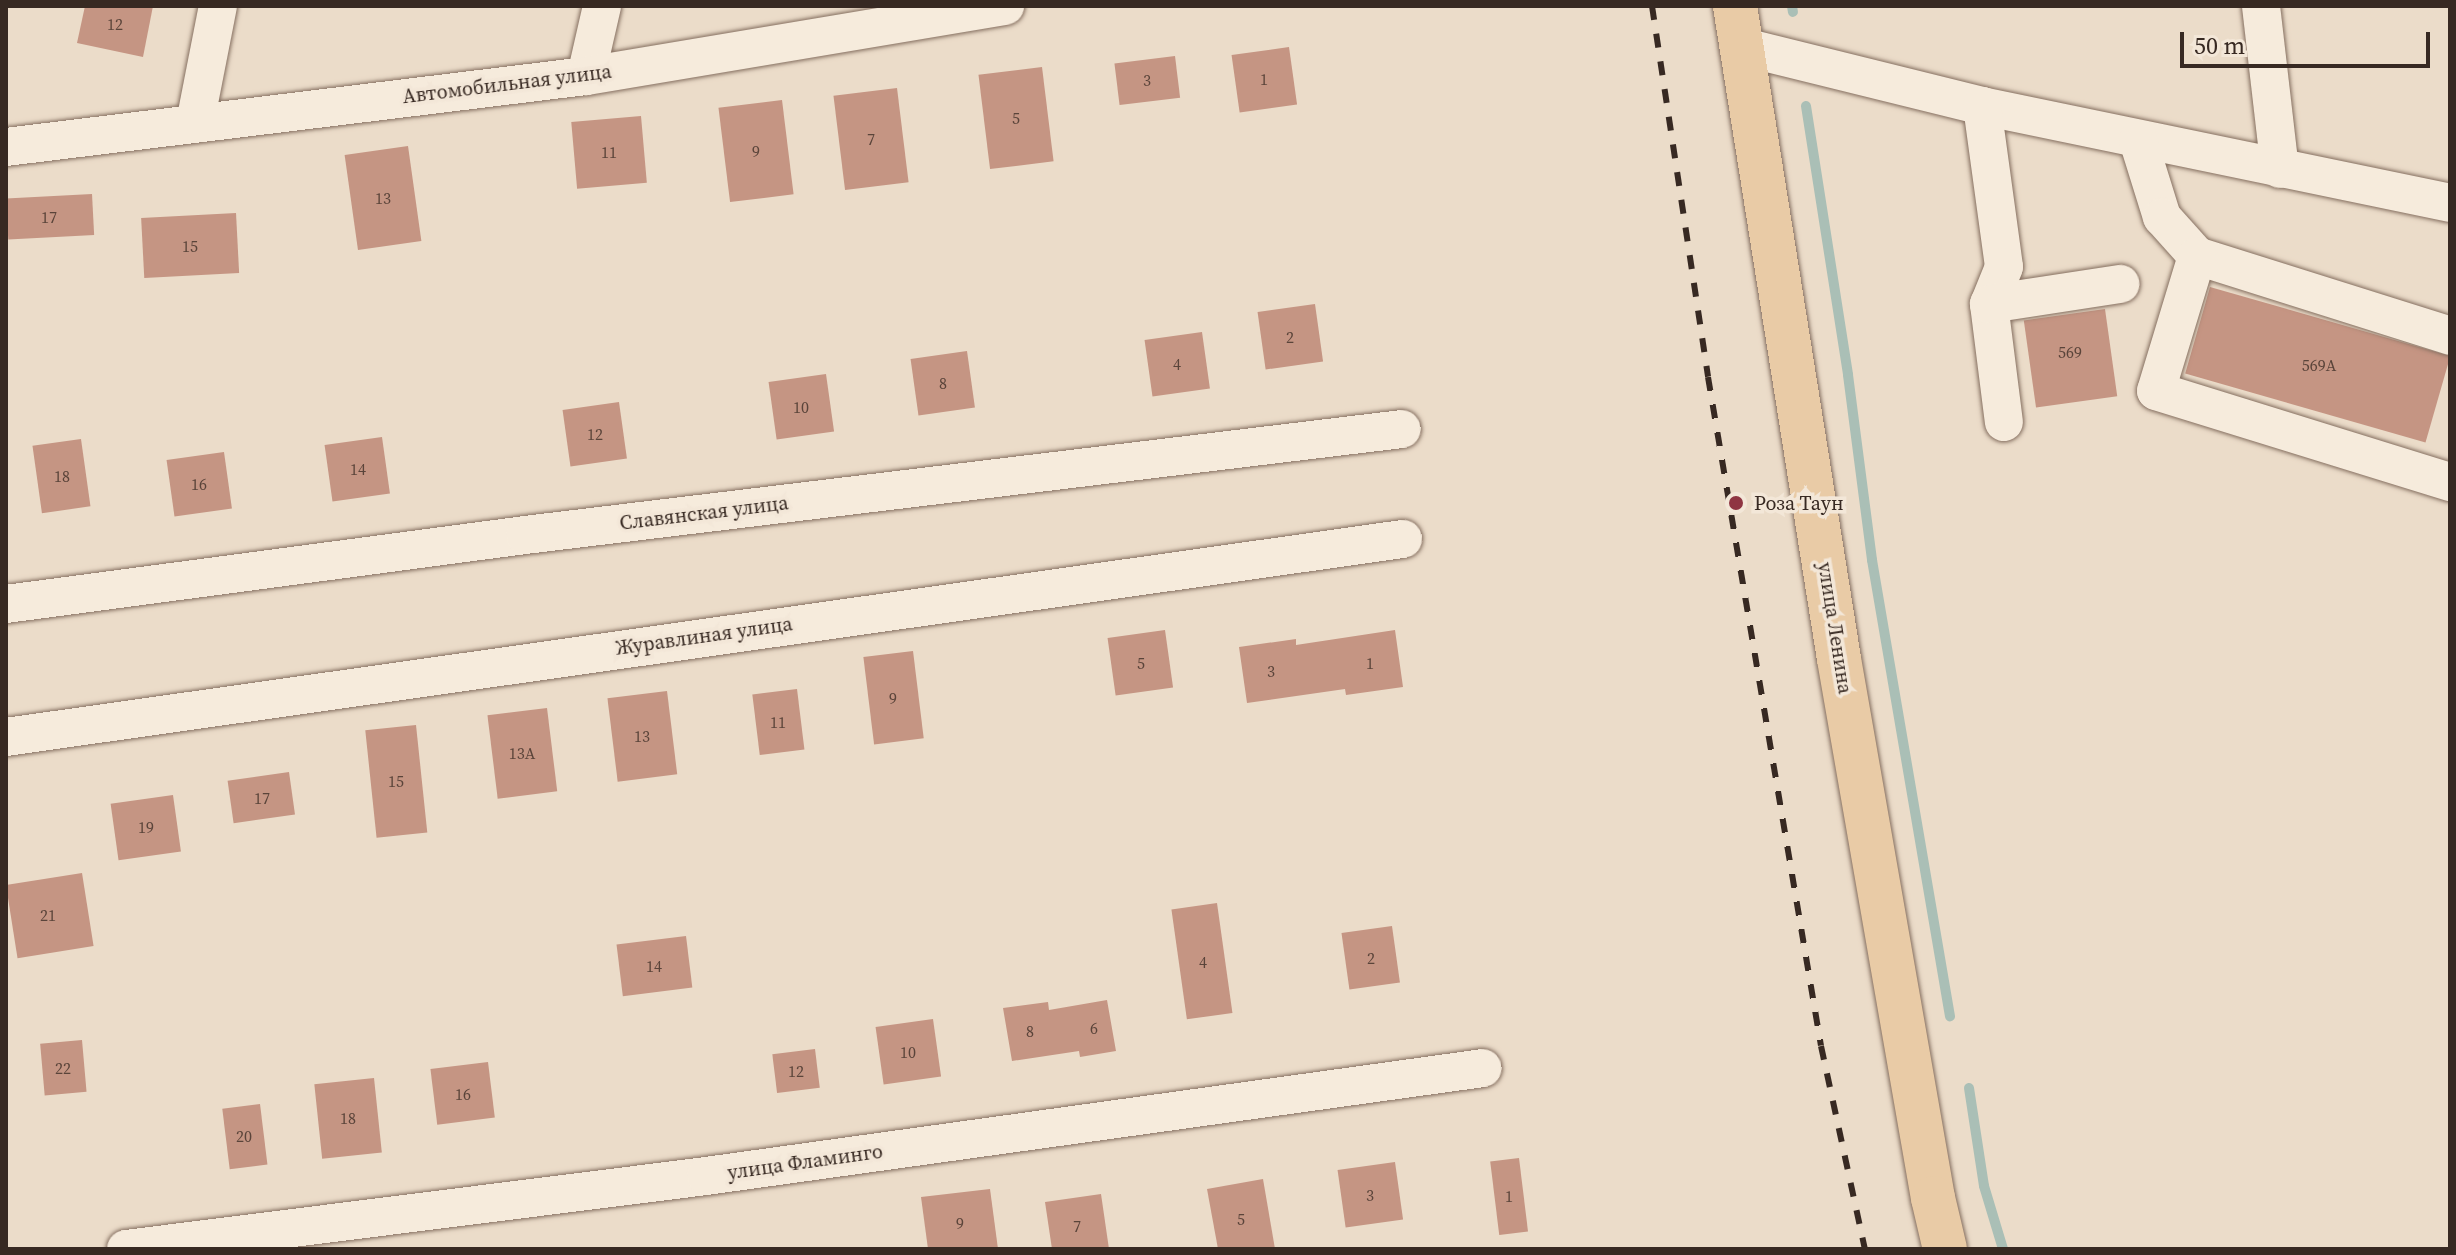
<!DOCTYPE html>
<meta charset="utf-8">
<style>
body{margin:0}
#map{position:relative;width:2456px;height:1255px;overflow:hidden;background:#ebdcc9;font-family:"Source Serif 4",serif}
div>[style]{position:absolute}
.stream>*{height:10px;margin:-5px;padding:0 5px;transform-origin:5px;border-radius:5px;background:#aabfb6}
.building>*{inset:0;background:#c59583;transform-origin:0 0}
.roads{filter:drop-shadow(0 0 2px #856f60) drop-shadow(0 0 2px #856f60)}
.minor>*{height:38px;margin:-19px;padding:0 19px;transform-origin:19px;border-radius:19px;background:#f6ebdc}
.major>*{height:44px;margin:-22px;padding:0 22px;transform-origin:22px;border-radius:22px;background:#e9cba6}
.rail>*{height:6px;margin-top:-3px;transform-origin:0;background:repeating-linear-gradient(90deg,#372922 0 14px,transparent 0 28px)}
.dots>*{width:22px;height:22px;translate:-50% -50%;box-sizing:border-box;border:4px solid #f3e7d8;border-radius:50%}
span{translate:-50% -50%;white-space:nowrap;text-align:center;line-height:1.15;-webkit-text-stroke:7px #f3e7d8;paint-order:stroke}
.number-label{font-size:16px;color:#5a443a}
.number-label span{-webkit-text-stroke-width:0}
.street-label{font-size:20px;color:#372922}
.poi-label{font-size:20px;color:#372922}
.left{translate:0 -50%;text-align:left}
.frame{position:absolute;inset:0;border:8px solid #372922;pointer-events:none}
.scale{position:absolute;left:2180px;top:32px;width:250px;height:36px;box-sizing:border-box;border:4px solid #372922;border-top:0;padding-left:10px;font-size:24px;line-height:28px;white-space:nowrap;color:#372922;-webkit-text-stroke:6px #f3e7d8;paint-order:stroke}
</style>
<div id="map">
<div class="stream">
<div style="left:1792px;top:6px;width:6px;rotate:81deg"></div>
<div style="left:1806px;top:106px;width:272px;rotate:81.1deg"></div>
<div style="left:1848px;top:375px;width:187px;rotate:82.6deg"></div>
<div style="left:1872px;top:560px;width:463px;rotate:80.3deg"></div>
<div style="left:1969px;top:1088px;width:99px;rotate:81.3deg"></div>
<div style="left:1984px;top:1186px;width:66px;rotate:73.2deg"></div>
</div>
<div class="building">
<div style="clip-path:polygon(85px 6px,153px 6px,143px 57px,77px 43px)"></div>
<div style="left:1289px;top:47px;width:58px;height:58px;rotate:82deg"></div>
<div style="left:1175px;top:56px;width:42px;height:61px;rotate:83deg"></div>
<div style="left:1042px;top:67px;width:95px;height:64px;rotate:83deg"></div>
<div style="left:897px;top:88px;width:95px;height:64px;rotate:83deg"></div>
<div style="left:782px;top:100px;width:95px;height:64px;rotate:83deg"></div>
<div style="left:641px;top:116px;width:67px;height:70px;rotate:85deg"></div>
<div style="left:408px;top:146px;width:96px;height:64px;rotate:82deg"></div>
<div style="left:92px;top:194px;width:41px;height:86px;rotate:87deg"></div>
<div style="left:236px;top:213px;width:60px;height:95px;rotate:87deg"></div>
<div style="left:2210px;top:287px;width:250px;height:90px;rotate:16deg"></div>
<div style="left:1315px;top:304px;width:58px;height:58px;rotate:82deg"></div>
<div style="left:2105px;top:309px;width:88px;height:82px;rotate:82deg"></div>
<div style="left:1202px;top:332px;width:57px;height:58px;rotate:82deg"></div>
<div style="left:967px;top:351px;width:57px;height:57px;rotate:82deg"></div>
<div style="left:826px;top:374px;width:58px;height:58px;rotate:82deg"></div>
<div style="left:619px;top:402px;width:57px;height:57px;rotate:82deg"></div>
<div style="left:382px;top:437px;width:57px;height:58px;rotate:82deg"></div>
<div style="left:81px;top:439px;width:68px;height:49px;rotate:82deg"></div>
<div style="left:224px;top:452px;width:57px;height:58px;rotate:82deg"></div>
<div style="left:1165px;top:630px;width:58px;height:58px;rotate:82deg"></div>
<div style="clip-path:polygon(1395px 630px,1403px 687px,1346px 695px,1345px 689px,1247px 703px,1239px 647px,1296px 639px,1296px 645px)"></div>
<div style="left:913px;top:651px;width:88px;height:50px;rotate:83deg"></div>
<div style="left:797px;top:689px;width:61px;height:45px;rotate:83deg"></div>
<div style="left:667px;top:691px;width:84px;height:60px;rotate:83deg"></div>
<div style="left:547px;top:708px;width:84px;height:60px;rotate:83deg"></div>
<div style="left:416px;top:725px;width:108px;height:51px;rotate:84deg"></div>
<div style="left:289px;top:772px;width:43px;height:62px;rotate:82deg"></div>
<div style="left:173px;top:795px;width:57px;height:63px;rotate:82deg"></div>
<div style="left:82px;top:873px;width:74px;height:77px;rotate:81deg"></div>
<div style="left:1217px;top:903px;width:111px;height:46px;rotate:82deg"></div>
<div style="left:1392px;top:926px;width:57px;height:51px;rotate:82deg"></div>
<div style="left:686px;top:936px;width:52px;height:70px;rotate:83deg"></div>
<div style="clip-path:polygon(1107px 1000px,1116px 1051px,1080px 1057px,1079px 1051px,1012px 1061px,1003px 1008px,1048px 1002px,1049px 1010px)"></div>
<div style="left:933px;top:1019px;width:58px;height:58px;rotate:82deg"></div>
<div style="left:82px;top:1040px;width:52px;height:42px;rotate:85deg"></div>
<div style="left:815px;top:1049px;width:39px;height:43px;rotate:83deg"></div>
<div style="left:488px;top:1062px;width:56px;height:58px;rotate:83deg"></div>
<div style="left:374px;top:1078px;width:75px;height:60px;rotate:84deg"></div>
<div style="left:260px;top:1104px;width:61px;height:38px;rotate:83deg"></div>
<div style="left:1519px;top:1158px;width:74px;height:29px;rotate:83deg"></div>
<div style="left:1395px;top:1162px;width:58px;height:58px;rotate:82deg"></div>
<div style="clip-path:polygon(1263px 1179px,1275px 1249px,1218px 1249px,1207px 1189px)"></div>
<div style="clip-path:polygon(990px 1189px,998px 1249px,928px 1249px,921px 1197px)"></div>
<div style="clip-path:polygon(1101px 1194px,1109px 1249px,1052px 1249px,1045px 1202px)"></div>
</div>
<div class="roads">
<div class="minor">
<div style="left:2261px;top:6px;width:164px;rotate:83.4deg"></div>
<div style="left:1740px;top:46px;width:249px;rotate:13.9deg"></div>
<div style="left:1982px;top:106px;width:478px;rotate:11.7deg"></div>
<div style="left:586px;top:76px;width:72px;rotate:-77.1deg"></div>
<div style="left:1982px;top:106px;width:162px;rotate:82.2deg"></div>
<div style="left:2004px;top:267px;width:40px;rotate:112deg"></div>
<div style="left:1989px;top:304px;width:119px;rotate:82.8deg"></div>
<div style="left:195px;top:123px;width:119px;rotate:-78.9deg"></div>
<div style="left:2138px;top:140px;width:81px;rotate:72.7deg"></div>
<div style="left:2162px;top:217px;width:52px;rotate:48.1deg"></div>
<div style="left:2197px;top:256px;width:265px;rotate:17.5deg"></div>
<div style="left:6px;top:147px;width:584px;rotate:-6.98deg"></div>
<div style="left:586px;top:76px;width:425px;rotate:-9.5deg"></div>
<div style="left:2197px;top:256px;width:141px;rotate:106.9deg"></div>
<div style="left:2156px;top:391px;width:308px;rotate:17.2deg"></div>
<div style="left:1989px;top:304px;width:133px;rotate:-8.7deg"></div>
<div style="left:6px;top:604px;width:524px;rotate:-7.57deg"></div>
<div style="left:525px;top:535px;width:883px;rotate:-6.89deg"></div>
<div style="left:6px;top:737px;width:1411px;rotate:-8.07deg"></div>
<div style="left:126px;top:1249px;width:585px;rotate:-7.17deg"></div>
<div style="left:706px;top:1176px;width:784px;rotate:-7.91deg"></div>
</div>
<div class="major">
<div style="left:1735px;top:6px;width:661px;rotate:80.95deg"></div>
<div style="left:1839px;top:659px;width:547px;rotate:80.11deg"></div>
<div style="left:1933px;top:1198px;width:52px;rotate:76.8deg"></div>
</div>
</div>
<div class="rail">
<div style="left:1652px;top:6px;width:375px;rotate:81.4deg"></div>
<div style="left:1708px;top:377px;width:678px;rotate:80.41deg"></div>
<div style="left:1821px;top:1046px;width:208px;rotate:77.8deg"></div>
</div>
<div class="dots">
<div style="left:1736px;top:503px;background:#8f3542"></div>
</div>
<div class="number-label">
<span style="left:115px;top:24px">12</span>
<span style="left:1264px;top:79px">1</span>
<span style="left:1147px;top:80px">3</span>
<span style="left:1016px;top:118px">5</span>
<span style="left:871px;top:139px">7</span>
<span style="left:756px;top:151px">9</span>
<span style="left:609px;top:152px">11</span>
<span style="left:383px;top:198px">13</span>
<span style="left:49px;top:217px">17</span>
<span style="left:190px;top:246px">15</span>
<span style="left:1290px;top:337px">2</span>
<span style="left:2070px;top:352px">569</span>
<span style="left:1177px;top:364px">4</span>
<span style="left:2319px;top:365px">569А</span>
<span style="left:943px;top:383px">8</span>
<span style="left:801px;top:407px">10</span>
<span style="left:595px;top:434px">12</span>
<span style="left:358px;top:469px">14</span>
<span style="left:62px;top:476px">18</span>
<span style="left:199px;top:484px">16</span>
<span style="left:1141px;top:663px">5</span>
<span style="left:1370px;top:663px">1</span>
<span style="left:1271px;top:671px">3</span>
<span style="left:893px;top:698px">9</span>
<span style="left:778px;top:722px">11</span>
<span style="left:642px;top:736px">13</span>
<span style="left:522px;top:753px">13А</span>
<span style="left:396px;top:781px">15</span>
<span style="left:262px;top:798px">17</span>
<span style="left:146px;top:827px">19</span>
<span style="left:48px;top:915px">21</span>
<span style="left:1371px;top:958px">2</span>
<span style="left:1203px;top:962px">4</span>
<span style="left:654px;top:966px">14</span>
<span style="left:1094px;top:1028px">6</span>
<span style="left:1030px;top:1031px">8</span>
<span style="left:908px;top:1052px">10</span>
<span style="left:63px;top:1068px">22</span>
<span style="left:796px;top:1071px">12</span>
<span style="left:463px;top:1094px">16</span>
<span style="left:348px;top:1118px">18</span>
<span style="left:244px;top:1136px">20</span>
<span style="left:1370px;top:1195px">3</span>
<span style="left:1509px;top:1196px">1</span>
<span style="left:1241px;top:1219px">5</span>
<span style="left:960px;top:1223px">9</span>
<span style="left:1077px;top:1226px">7</span>
</div>
<div class="street-label">
<span style="left:507px;top:84px;rotate:-7deg">Автомобильная улица</span>
<span style="left:704px;top:513px;rotate:-7deg">Славянская улица</span>
<span style="left:1835px;top:628px;rotate:81deg">улица Ленина</span>
<span style="left:704px;top:636px;rotate:-8deg">Журавлиная улица</span>
<span style="left:805px;top:1162px;rotate:-8deg">улица Фламинго</span>
</div>
<div class="poi-label">
<span class="left" style="left:1754px;top:503px">Роза Таун</span>
</div>
<div class="frame"></div>
<div class="scale">50 m</div>
</div>
